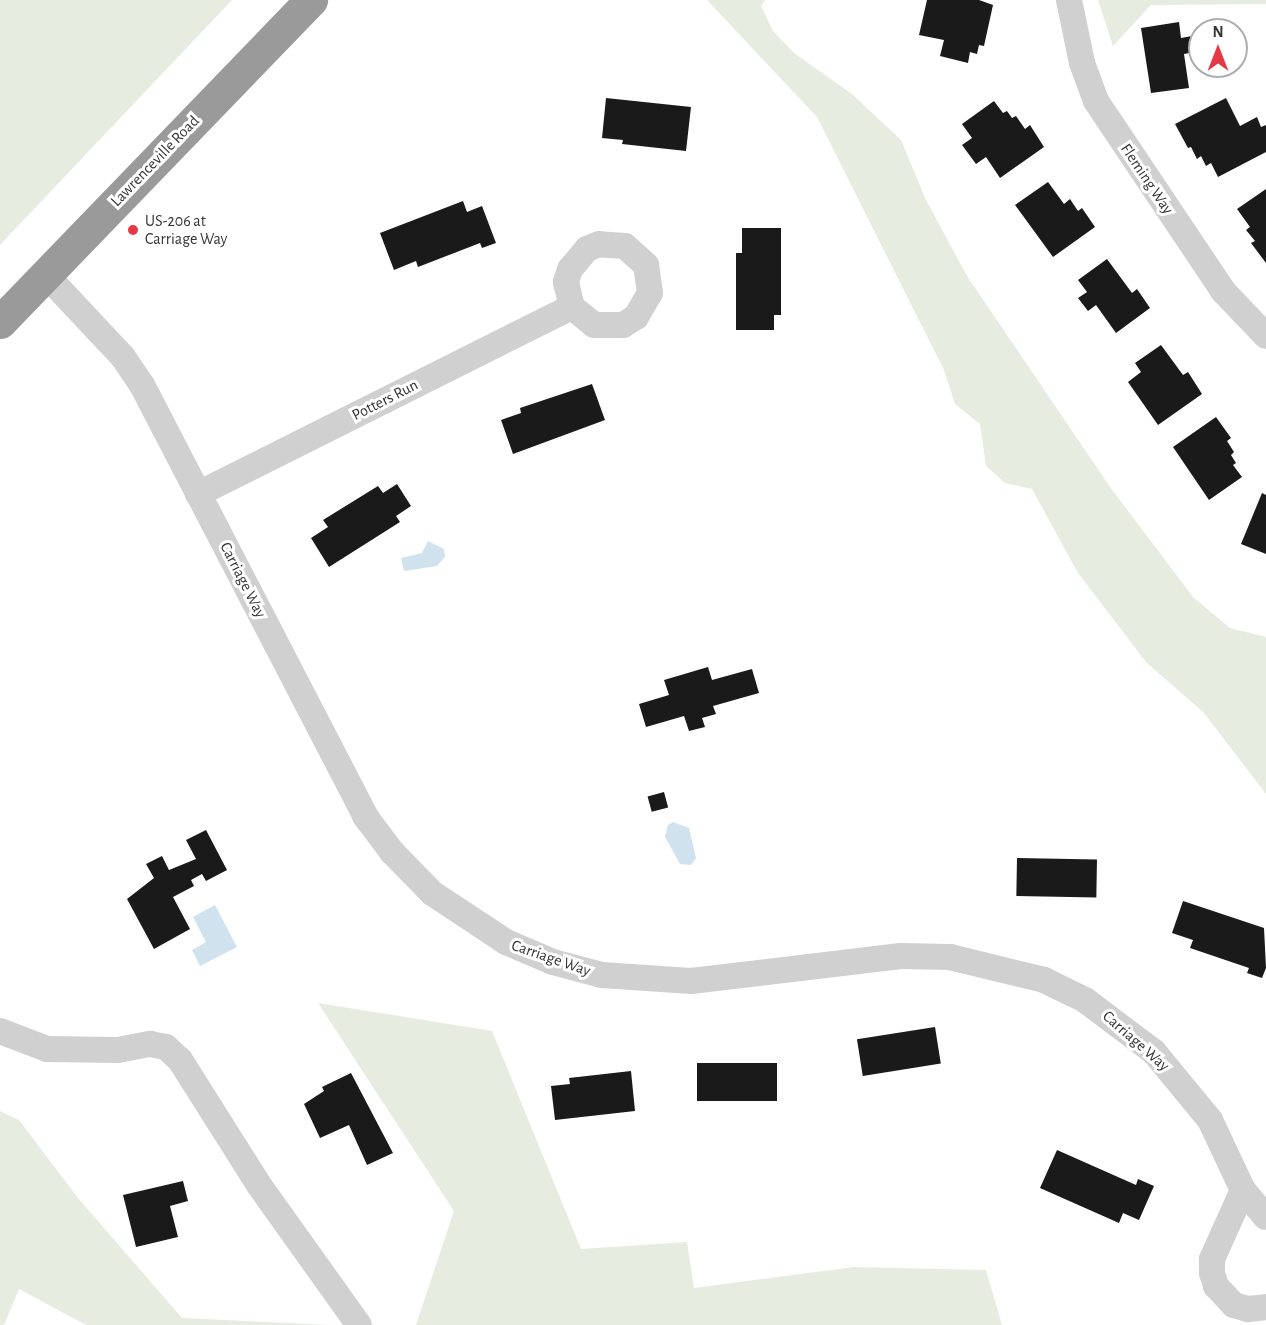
<!DOCTYPE html>
<style>
body{margin:0}
#map{position:relative;width:1266px;height:1325px;overflow:hidden;background:#fff;font-family:"Alegreya Sans",sans-serif}
div>[style]{position:absolute}
.green>*{inset:0;background:#e6ecdf}
.water>*{inset:0;background:#cfe2ee}
.building>*{inset:0;background:#1a1a1a;transform-origin:0 0}
.minor>*{height:26px;margin:-13px;padding:0 13px;transform-origin:13px;border-radius:13px;background:#d0d0d0}
.highway>*{height:33px;margin:-16.5px;padding:0 16.5px;transform-origin:16.5px;border-radius:16.5px;background:#9a9a9a}
.dots>*{width:16px;height:16px;translate:-50% -50%;box-sizing:border-box;border:3px solid #fff;border-radius:50%}
span{translate:-50% -50%;white-space:nowrap;text-align:center;line-height:1.15;-webkit-text-stroke:6px #fff;paint-order:stroke}
.street-label{font-size:16px;color:#333}
.poi-label{font-size:16px;color:#333}
.left{translate:0 -50%;text-align:left}
.north{position:absolute;left:1188px;top:18px;width:60px;height:60px;box-sizing:border-box;background:#fff;border:2px solid #adadad;border-radius:50%;rotate:0deg;font-size:16px;font-weight:700;line-height:24px;text-align:center;color:#333}
.north::after{content:'';display:block;margin:auto;width:21px;height:27px;background:#e63946;clip-path:polygon(50% 0,100% 100%,50% 72%,0 100%)}
</style>
<div id="map">
<div class="green">
<div style="clip-path:polygon(0 0,232px 0,0 245px)"></div>
<div style="clip-path:polygon(707px 0,765px 0,761px 6px,773px 31px,794px 53px,852px 94px,901px 140px,926px 200px,967px 276px,1110px 487px,1193px 597px,1230px 628px,1266px 637px,1266px 794px,1204px 713px,1146px 662px,1078px 573px,1032px 489px,1005px 483px,986px 466px,980px 424px,955px 404px,944px 370px,817px 117px)"></div>
<div style="clip-path:polygon(1098px 0,1266px 0,1266px 4px,1151px 5px,1113px 46px)"></div>
<div style="clip-path:polygon(318px 1003px,492px 1031px,581px 1249px,687px 1242px,694px 1288px,854px 1267px,986px 1270px,1002px 1325px,416px 1325px,454px 1211px)"></div>
<div style="clip-path:polygon(0 1111px,19px 1120px,78px 1198px,182px 1318px,331px 1325px,86px 1325px,19px 1289px,4px 1325px,0 1325px)"></div>
</div>
<div class="water">
<div style="clip-path:polygon(428px 541px,444px 549px,445px 557px,437px 566px,404px 571px,401px 558px,422px 553px)"></div>
<div style="clip-path:polygon(673px 822px,689px 828px,696px 858px,691px 865px,680px 864px,665px 837px,668px 825px)"></div>
<div style="clip-path:polygon(215px 905px,237px 947px,200px 966px,192px 950px,206px 942px,193px 917px)"></div>
</div>
<div class="building">
<div style="clip-path:polygon(927px 0,979px 0,993px 5px,984px 46px,979px 45px,977px 54px,970px 52px,968px 63px,940px 56px,944px 40px,919px 35px)"></div>
<div style="clip-path:polygon(1179px 22px,1181px 38px,1192px 36px,1195px 52px,1184px 54px,1189px 88px,1151px 93px,1141px 28px)"></div>
<div style="clip-path:polygon(606px 98px,691px 107px,686px 151px,622px 144px,623px 140px,602px 138px)"></div>
<div style="clip-path:polygon(1226px 98px,1240px 126px,1257px 117px,1261px 127px,1266px 125px,1266px 152px,1218px 177px,1211px 163px,1206px 166px,1201px 156px,1197px 159px,1191px 147px,1188px 148px,1175px 124px)"></div>
<div style="clip-path:polygon(994px 101px,1003px 113px,1007px 111px,1012px 118px,1016px 116px,1025px 129px,1030px 125px,1044px 147px,1000px 178px,986px 157px,976px 164px,962px 145px,972px 138px,962px 124px)"></div>
<div style="clip-path:polygon(1048px 182px,1064px 204px,1070px 199px,1078px 211px,1082px 208px,1095px 227px,1053px 257px,1015px 205px)"></div>
<div style="clip-path:polygon(1266px 189px,1266px 263px,1251px 243px,1255px 241px,1246px 230px,1250px 227px,1237px 209px)"></div>
<div style="clip-path:polygon(463px 201px,467px 212px,482px 206px,496px 243px,482px 248px,480px 243px,418px 267px,416px 261px,394px 270px,380px 233px)"></div>
<div style="clip-path:polygon(742px 228px,781px 228px,781px 315px,774px 315px,774px 330px,736px 330px,736px 253px,742px 253px)"></div>
<div style="clip-path:polygon(1107px 259px,1132px 293px,1137px 289px,1150px 308px,1116px 333px,1096px 305px,1088px 311px,1078px 298px,1087px 292px,1078px 280px)"></div>
<div style="clip-path:polygon(1161px 345px,1183px 375px,1188px 372px,1202px 394px,1158px 425px,1128px 382px,1141px 372px,1135px 363px)"></div>
<div style="clip-path:polygon(592px 384px,605px 420px,513px 454px,501px 420px,521px 413px,520px 408px)"></div>
<div style="clip-path:polygon(1216px 417px,1231px 438px,1227px 441px,1234px 452px,1231px 455px,1236px 463px,1233px 465px,1242px 477px,1209px 500px,1173px 447px)"></div>
<div style="clip-path:polygon(397px 484px,411px 506px,396px 516px,400px 522px,329px 567px,311px 538px,328px 527px,323px 520px,378px 486px,383px 493px)"></div>
<div style="clip-path:polygon(1262px 493px,1266px 495px,1266px 554px,1241px 544px)"></div>
<div style="clip-path:polygon(708px 667px,712px 680px,752px 669px,759px 693px,713px 706px,716px 714px,702px 718px,705px 727px,689px 731px,684px 716px,646px 727px,639px 704px,669px 695px,664px 680px)"></div>
<div style="left:664px;top:792px;width:16px;height:17px;rotate:75deg"></div>
<div style="clip-path:polygon(206px 830px,227px 870px,206px 881px,202px 874px,191px 880px,194px 886px,173px 897px,190px 929px,154px 949px,127px 899px,154px 878px,146px 864px,162px 856px,169px 870px,196px 859px,186px 840px)"></div>
<div style="left:1017px;top:858px;width:80px;height:38px;rotate:1deg"></div>
<div style="clip-path:polygon(1183px 901px,1264px 928px,1266px 968px,1262px 978px,1247px 973px,1249px 968px,1190px 948px,1193px 940px,1172px 933px)"></div>
<div style="left:935px;top:1027px;width:37px;height:79px;rotate:81deg"></div>
<div style="left:777px;top:1063px;width:38px;height:80px;rotate:90deg"></div>
<div style="clip-path:polygon(631px 1071px,635px 1111px,555px 1120px,551px 1086px,570px 1084px,569px 1078px)"></div>
<div style="clip-path:polygon(351px 1073px,393px 1153px,367px 1165px,349px 1125px,320px 1138px,304px 1104px,324px 1091px,322px 1087px)"></div>
<div style="clip-path:polygon(1057px 1150px,1136px 1185px,1138px 1179px,1154px 1186px,1139px 1220px,1123px 1213px,1119px 1223px,1040px 1188px)"></div>
<div style="clip-path:polygon(183px 1181px,188px 1201px,170px 1206px,178px 1237px,136px 1247px,123px 1195px)"></div>
</div>
<div class="minor">
<div style="left:1069px;top:0;width:64px;rotate:78.3deg"></div>
<div style="left:1082px;top:63px;width:40px;rotate:69.8deg"></div>
<div style="left:1096px;top:101px;width:229px;rotate:56.2deg"></div>
<div style="left:1223px;top:291px;width:62px;rotate:46.3deg"></div>
<div style="left:46px;top:275px;width:112px;rotate:46.8deg"></div>
<div style="left:123px;top:357px;width:34px;rotate:56deg"></div>
<div style="left:142px;top:385px;width:485px;rotate:62.6deg"></div>
<div style="left:365px;top:816px;width:45px;rotate:53.1deg"></div>
<div style="left:392px;top:852px;width:57px;rotate:45.7deg"></div>
<div style="left:432px;top:893px;width:89px;rotate:33.5deg"></div>
<div style="left:506px;top:942px;width:51px;rotate:23.1deg"></div>
<div style="left:553px;top:962px;width:51px;rotate:14.9deg"></div>
<div style="left:602px;top:975px;width:89px;rotate:3.9deg"></div>
<div style="left:691px;top:981px;width:211px;rotate:-6.8deg"></div>
<div style="left:901px;top:956px;width:49px;rotate:1.2deg"></div>
<div style="left:950px;top:957px;width:97px;rotate:13.7deg"></div>
<div style="left:1044px;top:980px;width:46px;rotate:26deg"></div>
<div style="left:1085px;top:1000px;width:86px;rotate:37deg"></div>
<div style="left:1154px;top:1052px;width:88px;rotate:50.5deg"></div>
<div style="left:1210px;top:1120px;width:77px;rotate:64.8deg"></div>
<div style="left:1243px;top:1190px;width:35px;rotate:50deg"></div>
<div style="left:198px;top:494px;width:418px;rotate:-26.6deg"></div>
<div style="left:572px;top:307px;width:28px;rotate:39deg"></div>
<div style="left:594px;top:325px;width:29px"></div>
<div style="left:623px;top:325px;width:15px;rotate:-32deg"></div>
<div style="left:636px;top:317px;width:28px;rotate:-60deg"></div>
<div style="left:650px;top:293px;width:28px;rotate:-98deg"></div>
<div style="left:646px;top:265px;width:28px;rotate:-138deg"></div>
<div style="left:625px;top:246px;width:26px;rotate:-176deg"></div>
<div style="left:599px;top:244px;width:13px;rotate:157deg"></div>
<div style="left:587px;top:249px;width:26px;rotate:130deg"></div>
<div style="left:570px;top:269px;width:14px;rotate:107deg"></div>
<div style="left:566px;top:282px;width:26px;rotate:77deg"></div>
<div style="left:0;top:1031px;width:50px;rotate:21deg"></div>
<div style="left:47px;top:1049px;width:71px;rotate:0.8deg"></div>
<div style="left:118px;top:1050px;width:33px;rotate:-11deg"></div>
<div style="left:150px;top:1044px;width:16px;rotate:11deg"></div>
<div style="left:166px;top:1047px;width:19px;rotate:43deg"></div>
<div style="left:180px;top:1060px;width:148px;rotate:57.7deg"></div>
<div style="left:259px;top:1185px;width:172px;rotate:54.5deg"></div>
<div style="left:1243px;top:1190px;width:76px;rotate:114.2deg"></div>
<div style="left:1212px;top:1259px;width:14px;rotate:90deg"></div>
<div style="left:1212px;top:1273px;width:14px;rotate:73deg"></div>
<div style="left:1216px;top:1286px;width:26px;rotate:47deg"></div>
<div style="left:1234px;top:1305px;width:15px;rotate:16deg"></div>
<div style="left:1248px;top:1309px;width:18px;rotate:-6deg"></div>
</div>
<div class="highway">
<div style="left:0;top:322px;width:448px;rotate:-46deg"></div>
</div>
<div class="dots">
<div style="left:133px;top:230px;background:#e63946"></div>
</div>
<div class="street-label">
<span style="left:155px;top:161px;rotate:-46deg">Lawrenceville Road</span>
<span style="left:1147px;top:179px;rotate:56deg">Fleming Way</span>
<span style="left:385px;top:400px;rotate:-27deg">Potters Run</span>
<span style="left:243px;top:580px;rotate:63deg">Carriage Way</span>
<span style="left:551px;top:958px;rotate:19deg">Carriage Way</span>
<span style="left:1136px;top:1041px;rotate:41deg">Carriage Way</span>
</div>
<div class="poi-label">
<span class="left" style="left:145px;top:230px">US-206 at<br>Carriage Way</span>
</div>
<div class="north">N</div>
</div>
